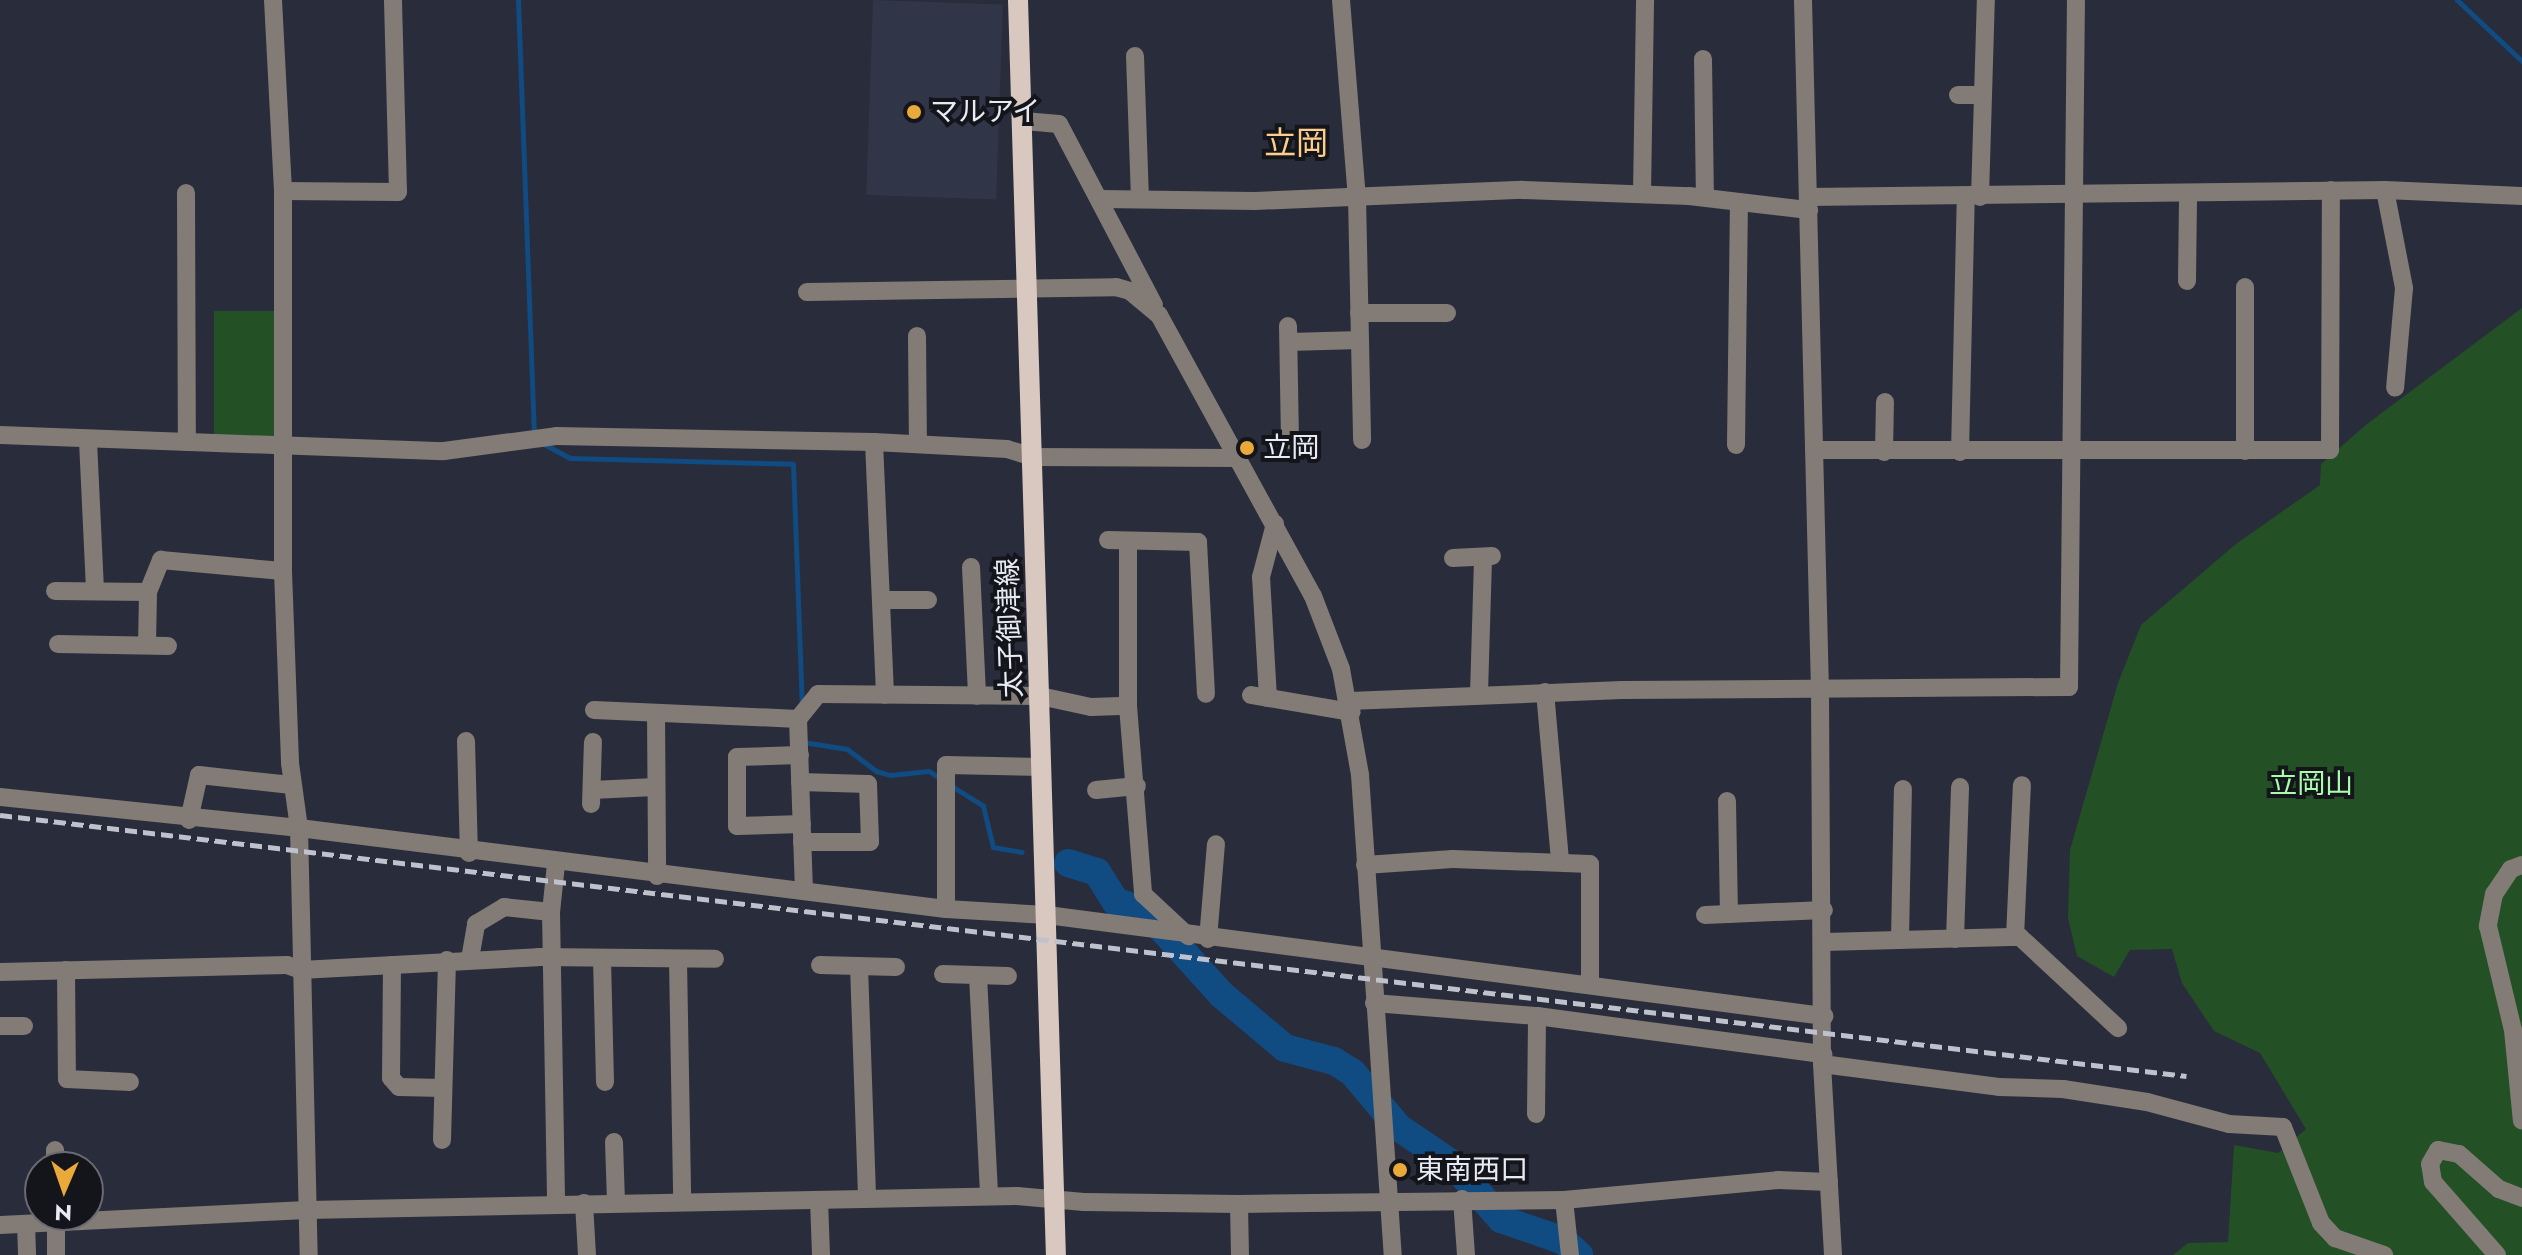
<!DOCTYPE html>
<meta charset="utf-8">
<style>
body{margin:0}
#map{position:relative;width:2522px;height:1255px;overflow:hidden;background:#292c3a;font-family:Jost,"Noto Sans JP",sans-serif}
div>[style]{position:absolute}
.built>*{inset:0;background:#313548;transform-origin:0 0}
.green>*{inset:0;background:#235125;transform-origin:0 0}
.stream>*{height:5px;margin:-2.5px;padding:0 2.5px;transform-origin:2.5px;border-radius:2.5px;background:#104b82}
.river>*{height:28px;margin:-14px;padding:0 14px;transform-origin:14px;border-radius:14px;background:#104b82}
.minor>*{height:18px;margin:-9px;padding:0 9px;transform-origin:9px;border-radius:9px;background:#827b76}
.major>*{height:20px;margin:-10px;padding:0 10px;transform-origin:10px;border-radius:10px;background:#d8c8bf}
.rail>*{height:5px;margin-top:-2.5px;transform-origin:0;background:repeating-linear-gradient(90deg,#bfc1cc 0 12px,transparent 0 18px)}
.dots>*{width:22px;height:22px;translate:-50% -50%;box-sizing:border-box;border:4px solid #14151b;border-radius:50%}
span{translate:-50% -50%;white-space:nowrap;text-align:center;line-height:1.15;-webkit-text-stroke:8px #14151b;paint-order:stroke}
.poi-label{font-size:28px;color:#e8eaf4}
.left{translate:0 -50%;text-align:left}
.street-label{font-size:28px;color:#e8eaf4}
.park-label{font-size:28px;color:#a9fdaa}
.quarter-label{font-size:32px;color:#fcce8a}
.north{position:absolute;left:24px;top:1151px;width:80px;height:80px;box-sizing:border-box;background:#14151b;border:2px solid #696a72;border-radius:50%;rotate:182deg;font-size:22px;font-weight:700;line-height:32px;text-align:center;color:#e8eaf4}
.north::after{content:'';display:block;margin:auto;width:28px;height:36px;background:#eba93a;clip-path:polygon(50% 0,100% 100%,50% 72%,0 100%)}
</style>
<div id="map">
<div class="built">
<div style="left:873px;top:0;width:130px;height:195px;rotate:2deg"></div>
</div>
<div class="green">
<div style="clip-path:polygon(2522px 308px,2522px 1255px,2173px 1255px,2188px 1243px,2228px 1242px,2234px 1145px,2278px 1153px,2306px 1129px,2260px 1053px,2214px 1031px,2182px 983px,2172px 949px,2130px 950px,2114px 977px,2077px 956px,2068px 918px,2070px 850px,2118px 683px,2141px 625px,2236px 544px,2320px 485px,2321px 464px,2367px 424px)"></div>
<div style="left:214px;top:311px;width:61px;height:125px"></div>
</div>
<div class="stream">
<div style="left:518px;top:0;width:434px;rotate:87.9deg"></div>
<div style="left:2457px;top:0;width:89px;rotate:43.2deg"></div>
<div style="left:540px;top:442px;width:34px;rotate:28deg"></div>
<div style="left:570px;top:458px;width:223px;rotate:1.5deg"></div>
<div style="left:793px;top:464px;width:240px;rotate:87.9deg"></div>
<div style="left:803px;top:742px;width:45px;rotate:9deg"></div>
<div style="left:847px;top:749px;width:36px;rotate:37deg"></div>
<div style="left:876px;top:771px;width:15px;rotate:16deg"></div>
<div style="left:890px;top:775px;width:39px;rotate:-6deg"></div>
<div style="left:929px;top:771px;width:14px;rotate:34deg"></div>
<div style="left:950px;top:785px;width:39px;rotate:32deg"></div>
<div style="left:983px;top:806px;width:42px;rotate:76.3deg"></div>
<div style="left:993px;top:847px;width:29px;rotate:10deg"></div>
</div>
<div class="river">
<div style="left:1068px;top:863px;width:30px;rotate:17deg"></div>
<div style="left:1097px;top:872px;width:36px;rotate:58deg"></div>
<div style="left:1116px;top:902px;width:31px;rotate:17deg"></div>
<div style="left:1146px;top:911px;width:113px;rotate:47.9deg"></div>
<div style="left:1222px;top:995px;width:82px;rotate:40.1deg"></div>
<div style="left:1285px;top:1048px;width:51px;rotate:14.9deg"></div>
<div style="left:1334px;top:1061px;width:22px;rotate:32deg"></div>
<div style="left:1353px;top:1073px;width:70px;rotate:50.2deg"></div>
<div style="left:1398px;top:1127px;width:68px;rotate:34.2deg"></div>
<div style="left:1454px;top:1165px;width:72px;rotate:49deg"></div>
<div style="left:1501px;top:1219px;width:67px;rotate:19.2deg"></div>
<div style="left:1564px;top:1241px;width:21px;rotate:43deg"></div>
</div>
<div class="minor">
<div style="left:273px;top:0;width:191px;rotate:87deg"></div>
<div style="left:283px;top:191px;width:380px;rotate:90deg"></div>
<div style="left:283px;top:571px;width:192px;rotate:87.9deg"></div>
<div style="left:290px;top:763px;width:66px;rotate:82.1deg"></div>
<div style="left:299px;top:828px;width:427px;rotate:88.7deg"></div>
<div style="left:1341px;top:0;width:198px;rotate:85.4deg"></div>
<div style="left:1357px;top:197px;width:243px;rotate:88.8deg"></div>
<div style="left:1803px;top:0;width:691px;rotate:88.59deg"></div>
<div style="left:1820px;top:691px;width:373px;rotate:89.7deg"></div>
<div style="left:1822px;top:1064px;width:191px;rotate:86.7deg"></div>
<div style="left:1135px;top:56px;width:143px;rotate:88deg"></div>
<div style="left:1703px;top:59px;width:138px;rotate:89.2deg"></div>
<div style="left:1958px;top:95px;width:23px"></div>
<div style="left:1024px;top:121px;width:35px;rotate:5deg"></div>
<div style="left:1059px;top:124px;width:204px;rotate:62.3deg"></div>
<div style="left:2385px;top:190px;width:100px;rotate:79deg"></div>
<div style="left:2404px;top:288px;width:100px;rotate:95.1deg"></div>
<div style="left:283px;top:191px;width:115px;rotate:0.5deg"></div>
<div style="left:398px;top:192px;width:192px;rotate:-91.5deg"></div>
<div style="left:186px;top:193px;width:249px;rotate:89.8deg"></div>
<div style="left:1642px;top:194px;width:194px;rotate:-89.1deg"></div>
<div style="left:1808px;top:197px;width:577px;rotate:-0.7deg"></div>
<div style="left:2385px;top:190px;width:137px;rotate:2.5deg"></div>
<div style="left:1980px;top:197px;width:197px;rotate:-88.3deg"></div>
<div style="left:1101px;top:199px;width:154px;rotate:0.7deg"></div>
<div style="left:1255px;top:201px;width:267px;rotate:-2.4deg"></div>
<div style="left:1522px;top:190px;width:167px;rotate:2.1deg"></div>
<div style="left:1689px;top:196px;width:121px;rotate:6.7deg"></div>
<div style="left:2187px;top:281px;width:88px;rotate:-89.3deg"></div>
<div style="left:807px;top:292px;width:309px;rotate:-0.9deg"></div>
<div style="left:1116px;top:287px;width:15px;rotate:16deg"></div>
<div style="left:1130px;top:291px;width:38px;rotate:40deg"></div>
<div style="left:1159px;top:315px;width:320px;rotate:61.3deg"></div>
<div style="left:1313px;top:596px;width:78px;rotate:69deg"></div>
<div style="left:1341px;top:669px;width:108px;rotate:79.8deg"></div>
<div style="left:1360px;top:775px;width:481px;rotate:86.1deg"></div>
<div style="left:1359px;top:313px;width:88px"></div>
<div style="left:1288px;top:326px;width:114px;rotate:89deg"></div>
<div style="left:917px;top:336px;width:107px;rotate:89.5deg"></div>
<div style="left:1289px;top:342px;width:71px;rotate:-1.6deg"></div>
<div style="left:0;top:435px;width:444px;rotate:2.1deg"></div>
<div style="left:444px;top:451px;width:113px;rotate:-7.6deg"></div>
<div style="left:556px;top:436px;width:318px;rotate:1.1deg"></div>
<div style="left:874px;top:442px;width:133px;rotate:3deg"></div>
<div style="left:1007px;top:449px;width:27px;rotate:17deg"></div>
<div style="left:1033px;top:457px;width:205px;rotate:0.3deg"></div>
<div style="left:88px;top:441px;width:148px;rotate:87.3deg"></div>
<div style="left:874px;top:442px;width:253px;rotate:87.5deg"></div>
<div style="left:1736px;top:445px;width:243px;rotate:-89.3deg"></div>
<div style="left:1814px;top:450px;width:516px"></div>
<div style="left:2330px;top:450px;width:260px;rotate:-89.8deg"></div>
<div style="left:2245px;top:451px;width:164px;rotate:-90deg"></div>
<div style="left:1884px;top:452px;width:50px;rotate:-88.9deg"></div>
<div style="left:1960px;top:452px;width:255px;rotate:-88.7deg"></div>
<div style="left:1108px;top:540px;width:90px;rotate:1.3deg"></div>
<div style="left:1198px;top:542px;width:152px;rotate:87deg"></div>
<div style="left:1128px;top:544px;width:162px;rotate:90deg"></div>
<div style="left:1128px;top:706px;width:189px;rotate:85.4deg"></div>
<div style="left:1143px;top:894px;width:62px;rotate:43deg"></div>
<div style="left:1453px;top:558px;width:39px;rotate:-3deg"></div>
<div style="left:971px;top:567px;width:129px;rotate:87.3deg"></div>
<div style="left:55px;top:591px;width:93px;rotate:0.6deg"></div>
<div style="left:881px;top:600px;width:47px"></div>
<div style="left:58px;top:644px;width:110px;rotate:1deg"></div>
<div style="left:147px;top:645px;width:53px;rotate:-88.9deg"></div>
<div style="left:148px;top:592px;width:35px;rotate:-68deg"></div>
<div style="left:161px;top:560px;width:122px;rotate:5.2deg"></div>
<div style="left:1545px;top:692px;width:168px;rotate:84.9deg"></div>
<div style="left:1479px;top:694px;width:137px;rotate:-88.3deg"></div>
<div style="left:1251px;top:695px;width:102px;rotate:9.6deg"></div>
<div style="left:1268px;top:698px;width:121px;rotate:-93.3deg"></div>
<div style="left:1261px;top:577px;width:55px;rotate:-75.2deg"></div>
<div style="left:1349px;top:701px;width:273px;rotate:-2.3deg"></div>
<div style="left:1622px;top:690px;width:447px;rotate:-0.4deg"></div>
<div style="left:2069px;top:687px;width:687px;rotate:-89.42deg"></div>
<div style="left:594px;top:710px;width:204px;rotate:2.5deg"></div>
<div style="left:656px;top:713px;width:163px;rotate:89.6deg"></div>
<div style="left:466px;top:741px;width:112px;rotate:88.5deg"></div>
<div style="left:800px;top:755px;width:63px;rotate:178.2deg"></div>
<div style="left:737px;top:757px;width:69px;rotate:90deg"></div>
<div style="left:737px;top:826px;width:65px;rotate:-1.8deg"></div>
<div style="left:800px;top:782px;width:68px;rotate:1.7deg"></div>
<div style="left:868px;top:784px;width:58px;rotate:88deg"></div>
<div style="left:870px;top:842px;width:68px;rotate:180deg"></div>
<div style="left:592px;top:790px;width:63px;rotate:-2.7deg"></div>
<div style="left:1096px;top:790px;width:41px;rotate:-5.6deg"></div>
<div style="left:0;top:797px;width:301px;rotate:5.9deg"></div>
<div style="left:299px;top:828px;width:652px;rotate:7.14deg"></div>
<div style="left:946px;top:909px;width:101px;rotate:3.4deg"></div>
<div style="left:1047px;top:915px;width:784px;rotate:7.41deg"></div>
<div style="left:1727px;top:801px;width:113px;rotate:89deg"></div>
<div style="left:591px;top:804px;width:62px;rotate:-88.2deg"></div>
<div style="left:189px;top:820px;width:46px;rotate:-77.5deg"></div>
<div style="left:199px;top:775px;width:93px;rotate:6.2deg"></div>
<div style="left:556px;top:864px;width:48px;rotate:95.9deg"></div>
<div style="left:551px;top:912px;width:292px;rotate:89deg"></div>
<div style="left:1365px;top:865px;width:88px;rotate:-3.9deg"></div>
<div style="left:1453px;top:859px;width:137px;rotate:2.1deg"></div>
<div style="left:1590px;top:864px;width:120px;rotate:90deg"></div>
<div style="left:2522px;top:865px;width:12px;rotate:160deg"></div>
<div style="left:2511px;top:869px;width:30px;rotate:124deg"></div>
<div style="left:2494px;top:894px;width:33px;rotate:101deg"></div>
<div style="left:2488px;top:926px;width:107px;rotate:76.5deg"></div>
<div style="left:2513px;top:1030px;width:91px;rotate:84.4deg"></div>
<div style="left:804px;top:891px;width:172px;rotate:-92deg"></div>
<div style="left:798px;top:719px;width:32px;rotate:-51deg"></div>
<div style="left:818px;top:694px;width:222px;rotate:0.5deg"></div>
<div style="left:1040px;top:696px;width:52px;rotate:12.2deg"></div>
<div style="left:1091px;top:707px;width:37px;rotate:-2deg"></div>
<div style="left:946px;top:909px;width:144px;rotate:-90deg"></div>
<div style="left:946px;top:765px;width:95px;rotate:1.2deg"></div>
<div style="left:1705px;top:915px;width:119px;rotate:-2.4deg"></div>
<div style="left:2015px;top:937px;width:152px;rotate:-87.4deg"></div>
<div style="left:1208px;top:939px;width:95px;rotate:-85.2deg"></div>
<div style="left:1955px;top:939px;width:152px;rotate:-88.1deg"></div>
<div style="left:1900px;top:940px;width:151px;rotate:-88.9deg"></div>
<div style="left:1824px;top:942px;width:196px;rotate:-1.5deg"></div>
<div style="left:2020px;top:937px;width:134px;rotate:42.9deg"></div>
<div style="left:470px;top:959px;width:36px;rotate:-80deg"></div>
<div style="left:476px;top:924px;width:33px;rotate:-31deg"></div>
<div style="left:504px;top:907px;width:47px;rotate:6.1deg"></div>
<div style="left:602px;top:959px;width:123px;rotate:88.6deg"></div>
<div style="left:678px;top:960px;width:241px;rotate:89deg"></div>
<div style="left:392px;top:965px;width:113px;rotate:90.5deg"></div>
<div style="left:391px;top:1078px;width:12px;rotate:48deg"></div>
<div style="left:399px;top:1087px;width:44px;rotate:1.3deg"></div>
<div style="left:820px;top:965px;width:76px;rotate:1.5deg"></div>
<div style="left:859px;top:966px;width:233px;rotate:88deg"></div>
<div style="left:66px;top:970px;width:109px;rotate:89.5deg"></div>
<div style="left:67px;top:1079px;width:63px;rotate:2.7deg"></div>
<div style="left:0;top:972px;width:287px;rotate:-1.4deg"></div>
<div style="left:287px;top:965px;width:15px;rotate:20deg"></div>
<div style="left:301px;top:970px;width:237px;rotate:-3.1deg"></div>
<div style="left:538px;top:957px;width:177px;rotate:0.6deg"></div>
<div style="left:943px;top:974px;width:65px;rotate:1.8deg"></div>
<div style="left:978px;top:976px;width:220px;rotate:87.1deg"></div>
<div style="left:1374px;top:1003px;width:164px;rotate:4.6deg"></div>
<div style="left:1537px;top:1016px;width:289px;rotate:7.6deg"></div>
<div style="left:0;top:1026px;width:24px"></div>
<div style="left:1822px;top:1064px;width:178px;rotate:7.4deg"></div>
<div style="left:1999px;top:1087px;width:64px;rotate:1.8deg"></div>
<div style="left:2063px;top:1089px;width:85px;rotate:8.8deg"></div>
<div style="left:2147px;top:1102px;width:85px;rotate:15deg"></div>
<div style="left:2229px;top:1124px;width:54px;rotate:3.2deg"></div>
<div style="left:2283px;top:1127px;width:103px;rotate:68.4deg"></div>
<div style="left:2321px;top:1223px;width:21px;rotate:47deg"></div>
<div style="left:2335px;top:1238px;width:52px;rotate:19.1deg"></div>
<div style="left:1536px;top:1114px;width:98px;rotate:-89.4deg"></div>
<div style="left:442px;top:1140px;width:180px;rotate:-88.4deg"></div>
<div style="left:614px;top:1142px;width:61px;rotate:88.1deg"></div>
<div style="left:55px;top:1150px;width:17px;rotate:90deg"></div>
<div style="left:1462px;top:1199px;width:56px;rotate:85.9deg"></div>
<div style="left:819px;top:1200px;width:55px;rotate:87.9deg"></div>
<div style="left:1564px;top:1200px;width:55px;rotate:83.8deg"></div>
<div style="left:584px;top:1203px;width:52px;rotate:86.7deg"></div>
<div style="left:1239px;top:1204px;width:51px;rotate:88.9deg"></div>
<div style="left:26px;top:1224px;width:31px;rotate:88deg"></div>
<div style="left:0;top:1225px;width:307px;rotate:-2.8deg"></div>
<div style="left:307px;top:1210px;width:710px;rotate:-1.13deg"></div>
<div style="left:1017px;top:1196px;width:67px;rotate:5.1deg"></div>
<div style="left:1084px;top:1202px;width:155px;rotate:0.7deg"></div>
<div style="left:1239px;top:1204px;width:325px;rotate:-0.7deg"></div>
<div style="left:1564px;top:1200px;width:215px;rotate:-5.3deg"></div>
<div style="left:1778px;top:1180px;width:51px;rotate:2.2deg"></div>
<div style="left:56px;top:1255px;width:40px;rotate:-90deg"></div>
<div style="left:2497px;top:1255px;width:97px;rotate:-131.2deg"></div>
<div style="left:2433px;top:1182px;width:18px;rotate:-99deg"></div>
<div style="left:2430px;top:1164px;width:16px;rotate:-60deg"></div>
<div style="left:2438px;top:1150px;width:21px;rotate:11deg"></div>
<div style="left:2459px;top:1154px;width:53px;rotate:41.2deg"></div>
<div style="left:2499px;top:1189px;width:25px;rotate:21deg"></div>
</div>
<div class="major">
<div style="left:1018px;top:0;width:1256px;rotate:88.27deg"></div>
</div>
<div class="rail">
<div style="left:0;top:815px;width:2202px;rotate:6.81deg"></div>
</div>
<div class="dots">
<div style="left:914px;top:112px;background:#eba93a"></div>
<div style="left:1247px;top:448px;background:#eba93a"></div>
<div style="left:1400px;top:1170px;background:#eba93a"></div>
</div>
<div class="poi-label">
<span class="left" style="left:930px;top:112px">マルアイ</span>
<span class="left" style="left:1263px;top:448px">立岡</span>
<span class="left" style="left:1416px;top:1170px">東南西口</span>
</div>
<div class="street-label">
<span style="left:1010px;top:628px;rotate:-92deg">太子御津線</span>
</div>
<div class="park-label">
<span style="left:2311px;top:784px">立岡山</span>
</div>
<div class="quarter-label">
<span style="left:1296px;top:143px">立岡</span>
</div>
<div class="north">N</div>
</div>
